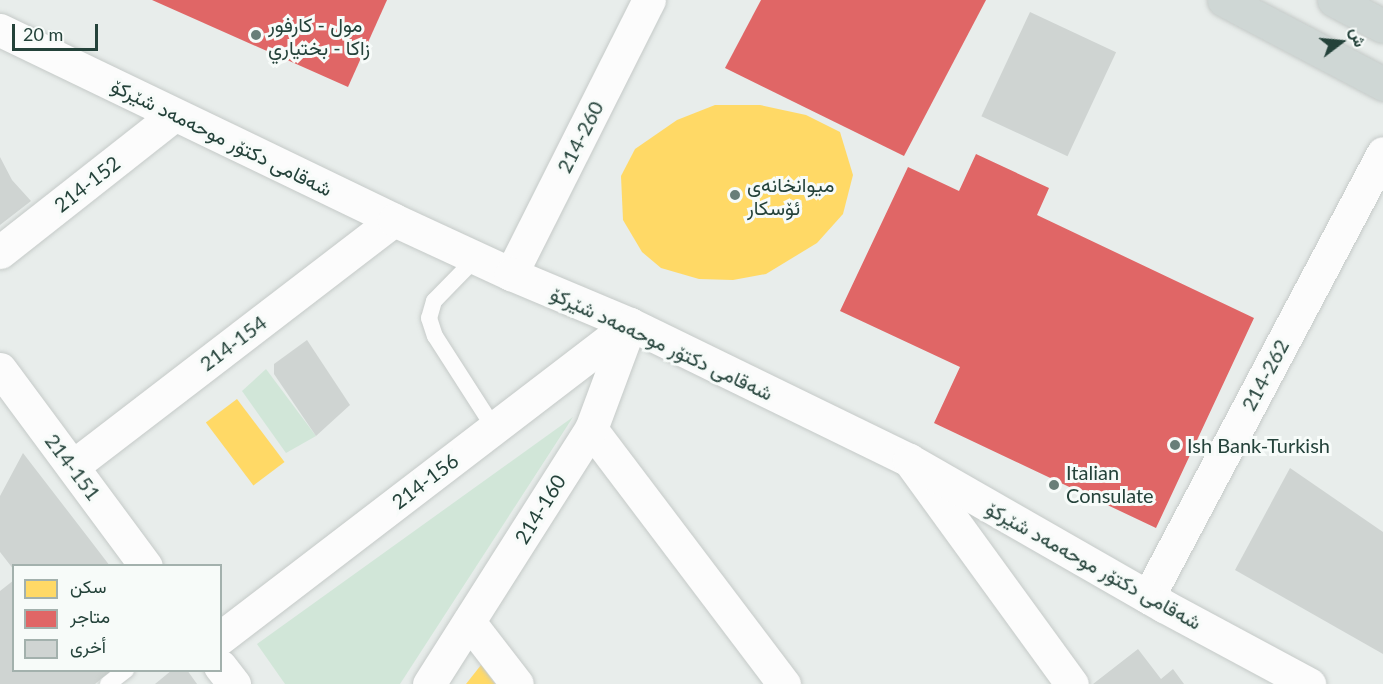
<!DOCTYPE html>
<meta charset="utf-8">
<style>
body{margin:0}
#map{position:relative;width:1383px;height:684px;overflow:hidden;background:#e8edeb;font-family:Lato,Vazirmatn,sans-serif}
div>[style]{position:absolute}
.green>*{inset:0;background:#d1e6d8}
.homes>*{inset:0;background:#ffd966;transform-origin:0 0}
.shops>*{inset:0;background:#e06666}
.building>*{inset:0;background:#cfd4d2;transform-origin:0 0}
.roads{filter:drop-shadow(0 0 2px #c5cac8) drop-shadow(0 0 2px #c5cac8)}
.lane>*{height:16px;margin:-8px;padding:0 8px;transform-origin:8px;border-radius:8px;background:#fcfcfc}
.street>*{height:33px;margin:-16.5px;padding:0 16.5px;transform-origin:16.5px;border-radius:16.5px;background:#fcfcfc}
.secondary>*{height:33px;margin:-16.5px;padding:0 16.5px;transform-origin:16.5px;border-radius:16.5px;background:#fcfcfc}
.primary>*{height:33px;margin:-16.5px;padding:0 16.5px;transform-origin:16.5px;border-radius:16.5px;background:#cfd7d5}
.dots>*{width:16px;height:16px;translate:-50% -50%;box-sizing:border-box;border:3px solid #f7fbf9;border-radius:50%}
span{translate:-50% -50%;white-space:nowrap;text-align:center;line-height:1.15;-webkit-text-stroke:6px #f7fbf9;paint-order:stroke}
.poi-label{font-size:20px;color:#24423a}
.left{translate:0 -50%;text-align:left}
.street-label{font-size:20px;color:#24423a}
.legend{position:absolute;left:12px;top:564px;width:210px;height:108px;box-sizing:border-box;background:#f7fbf9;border:2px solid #a3b1ad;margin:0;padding:8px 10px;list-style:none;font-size:18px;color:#24423a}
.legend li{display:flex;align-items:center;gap:12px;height:30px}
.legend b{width:30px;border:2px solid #a3b1ad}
.north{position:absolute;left:1311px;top:12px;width:60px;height:60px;-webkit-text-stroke:4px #f7fbf9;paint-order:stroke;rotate:74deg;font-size:16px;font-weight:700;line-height:24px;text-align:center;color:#24423a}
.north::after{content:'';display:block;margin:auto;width:21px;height:27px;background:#24423a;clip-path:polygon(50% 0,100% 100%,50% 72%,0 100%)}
.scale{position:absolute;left:12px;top:24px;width:86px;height:27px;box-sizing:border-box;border:3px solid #24423a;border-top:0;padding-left:8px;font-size:18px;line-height:21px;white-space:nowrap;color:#24423a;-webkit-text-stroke:4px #f7fbf9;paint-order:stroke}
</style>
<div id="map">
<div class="green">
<div style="clip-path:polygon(266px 369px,316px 436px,286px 453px,242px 391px)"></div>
<div style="clip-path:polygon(573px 417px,400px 684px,285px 684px,257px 644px)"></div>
</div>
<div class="homes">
<div style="clip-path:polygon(715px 105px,760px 105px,806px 115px,840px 132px,853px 175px,843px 214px,817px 243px,766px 274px,733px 280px,699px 279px,661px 268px,642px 252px,623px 220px,621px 176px,635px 149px,677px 120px)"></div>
<div style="left:237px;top:399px;width:79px;height:39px;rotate:53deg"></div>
<div style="clip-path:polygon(481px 665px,495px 684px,466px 684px)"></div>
</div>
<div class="shops">
<div style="clip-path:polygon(152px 0,387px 0,348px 87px)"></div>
<div style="clip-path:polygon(761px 0,986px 0,904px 156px,725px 68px)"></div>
<div style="clip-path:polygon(976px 154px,1049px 188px,1037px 215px,1254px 318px,1156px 528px,934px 423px,960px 367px,840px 311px,908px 167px,959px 191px)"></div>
</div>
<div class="building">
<div style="left:1030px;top:12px;width:95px;height:115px;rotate:25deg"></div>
<div style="clip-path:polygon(0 157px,12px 180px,31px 201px,0 225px)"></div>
<div style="clip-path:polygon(307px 340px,350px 405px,316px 436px,274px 374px,274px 364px)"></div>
<div style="clip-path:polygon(23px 453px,87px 536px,110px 566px,14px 566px,14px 570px,0 552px,0 496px)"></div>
<div style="clip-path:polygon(1290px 468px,1383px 532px,1383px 654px,1235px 570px)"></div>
<div style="clip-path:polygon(14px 580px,14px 670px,112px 670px,95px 684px,0 684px,0 591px)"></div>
<div style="clip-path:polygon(1138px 649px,1161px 679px,1173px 669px,1184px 684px,1093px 684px)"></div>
<div style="clip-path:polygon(172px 670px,187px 670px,197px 684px,155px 684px)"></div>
</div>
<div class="roads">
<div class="lane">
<div style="left:476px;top:258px;width:60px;rotate:134.3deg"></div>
<div style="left:434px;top:301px;width:18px;rotate:106deg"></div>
<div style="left:429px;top:318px;width:19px;rotate:72deg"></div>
<div style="left:435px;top:336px;width:109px;rotate:57.3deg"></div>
<div style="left:108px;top:684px;width:23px;rotate:-38deg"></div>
</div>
<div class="street">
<div style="left:0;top:252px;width:221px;rotate:-38.2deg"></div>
<div style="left:511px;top:274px;width:307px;rotate:-63.3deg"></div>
<div style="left:591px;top:429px;width:320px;rotate:52.9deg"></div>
<div style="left:909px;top:460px;width:277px;rotate:54deg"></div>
<div style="left:73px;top:466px;width:404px;rotate:-37.5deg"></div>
<div style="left:1148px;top:597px;width:502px;rotate:-62.11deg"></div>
<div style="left:469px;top:622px;width:78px;rotate:52.3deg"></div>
<div style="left:220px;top:638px;width:516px;rotate:-37.45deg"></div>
<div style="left:429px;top:684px;width:302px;rotate:-57.6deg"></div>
<div style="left:591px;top:429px;width:112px;rotate:-69.6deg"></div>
</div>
<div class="secondary">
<div style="left:0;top:30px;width:437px;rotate:25.7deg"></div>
<div style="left:394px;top:220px;width:129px;rotate:24.8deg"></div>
<div style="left:511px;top:274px;width:129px;rotate:22.8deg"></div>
<div style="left:630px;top:324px;width:310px;rotate:26deg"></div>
<div style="left:909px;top:460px;width:294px;rotate:29.8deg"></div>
<div style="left:1164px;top:606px;width:165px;rotate:28.3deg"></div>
<div style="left:0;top:369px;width:245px;rotate:53.5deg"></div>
<div style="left:220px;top:666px;width:23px;rotate:52deg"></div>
</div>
<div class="primary">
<div style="left:1224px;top:0;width:180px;rotate:27.8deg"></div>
<div style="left:1334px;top:0;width:55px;rotate:28deg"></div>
</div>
</div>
<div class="dots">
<div style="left:256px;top:35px;background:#697e78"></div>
<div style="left:735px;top:195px;background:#697e78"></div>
<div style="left:1175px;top:445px;background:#697e78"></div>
<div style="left:1054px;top:485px;background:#697e78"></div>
</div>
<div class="poi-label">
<span class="left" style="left:268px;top:36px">مول - كارفور<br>زاكا - بختياري</span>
<span class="left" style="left:747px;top:196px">میوانخانەی<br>ئۆسکار</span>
<span class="left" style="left:1187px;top:445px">Ish Bank-Turkish</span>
<span class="left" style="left:1066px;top:484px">Italian<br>Consulate</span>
</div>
<div class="street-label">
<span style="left:222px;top:137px;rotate:26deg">شەقامی دکتۆر موحەمەد شێرکۆ</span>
<span style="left:580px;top:137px;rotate:-63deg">214-260</span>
<span style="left:87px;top:184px;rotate:-38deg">214-152</span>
<span style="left:233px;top:343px;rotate:-37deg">214-154</span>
<span style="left:662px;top:343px;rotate:25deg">شەقامی دکتۆر موحەمەد شێرکۆ</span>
<span style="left:1265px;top:375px;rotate:-62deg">214-262</span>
<span style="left:73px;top:467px;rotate:53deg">214-151</span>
<span style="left:425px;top:481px;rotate:-37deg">214-156</span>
<span style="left:540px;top:509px;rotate:-58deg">214-160</span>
<span style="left:1094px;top:565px;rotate:29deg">شەقامی دکتۆر موحەمەد شێرکۆ</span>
</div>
<ul class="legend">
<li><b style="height:16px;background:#ffd966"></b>سكن</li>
<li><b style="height:16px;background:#e06666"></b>متاجر</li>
<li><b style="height:16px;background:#cfd4d2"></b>أخرى</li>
</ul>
<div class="north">ش</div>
<div class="scale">20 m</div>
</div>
